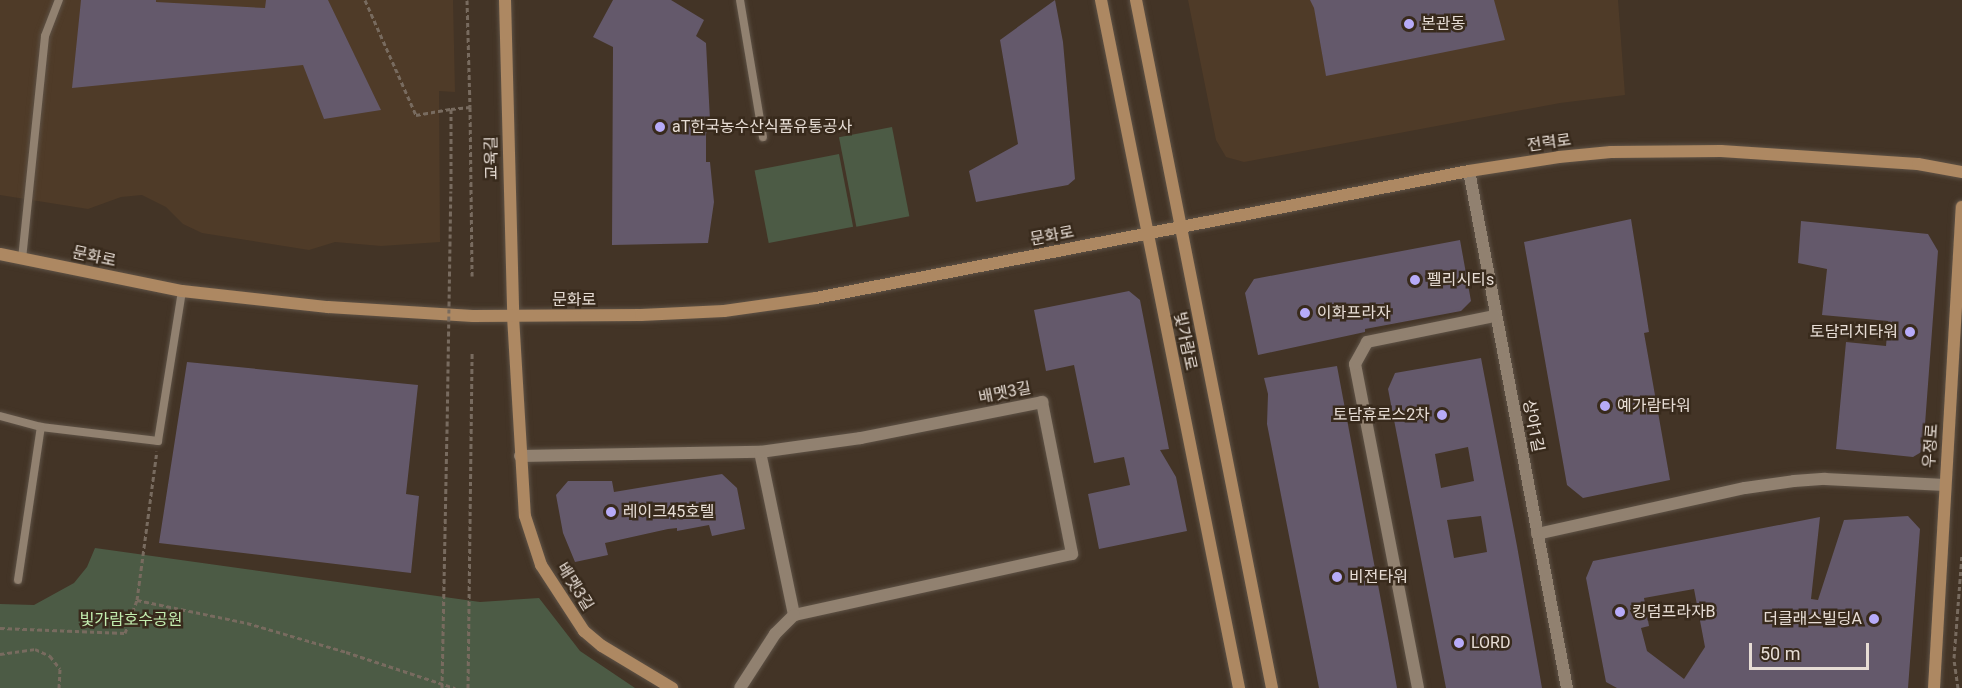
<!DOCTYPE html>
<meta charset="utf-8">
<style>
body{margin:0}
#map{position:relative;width:1962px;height:688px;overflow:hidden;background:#433426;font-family:Roboto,"Noto Sans KR",sans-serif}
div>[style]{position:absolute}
.built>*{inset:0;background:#4f3b28}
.green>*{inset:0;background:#4c5b45;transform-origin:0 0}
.building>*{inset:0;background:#64596b}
.path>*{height:3px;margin-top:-1.5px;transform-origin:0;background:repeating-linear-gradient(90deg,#786b5f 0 4.5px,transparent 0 7.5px)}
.roads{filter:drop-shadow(0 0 2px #5e5246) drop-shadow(0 0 2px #5e5246)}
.lane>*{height:8px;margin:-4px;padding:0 4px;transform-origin:4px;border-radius:4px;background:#918170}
.street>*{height:12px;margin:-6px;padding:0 6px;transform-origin:6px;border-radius:6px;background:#918170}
.secondary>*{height:12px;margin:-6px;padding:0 6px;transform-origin:6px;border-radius:6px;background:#ad8862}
.path-bridge>*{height:3px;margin-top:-1.5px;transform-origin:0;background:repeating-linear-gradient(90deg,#786b5f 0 4.5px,transparent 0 7.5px)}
.dots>*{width:16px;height:16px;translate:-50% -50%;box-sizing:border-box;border:3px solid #382a1c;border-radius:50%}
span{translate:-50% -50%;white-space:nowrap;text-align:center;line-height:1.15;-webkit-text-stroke:5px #382a1c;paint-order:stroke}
.poi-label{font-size:16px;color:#e7ddd5}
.left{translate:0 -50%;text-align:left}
.right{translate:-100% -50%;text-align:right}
.street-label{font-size:16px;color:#e7ddd5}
.park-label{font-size:16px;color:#c3edaf}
.scale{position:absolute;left:1749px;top:643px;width:120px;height:27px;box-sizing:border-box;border:3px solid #e7ddd5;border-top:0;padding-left:8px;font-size:18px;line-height:21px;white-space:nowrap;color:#e7ddd5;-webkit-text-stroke:4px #382a1c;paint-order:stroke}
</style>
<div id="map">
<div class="built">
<div style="clip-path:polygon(0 0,453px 0,455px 92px,439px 91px,440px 242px,381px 246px,335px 242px,309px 250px,202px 233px,183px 224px,166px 207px,142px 195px,121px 197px,88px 209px,0 195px)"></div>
<div style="clip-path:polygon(1188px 0,1618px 0,1625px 95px,1560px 103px,1244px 162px,1226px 157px,1216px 140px)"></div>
</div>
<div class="green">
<div style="left:892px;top:127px;width:91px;height:54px;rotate:79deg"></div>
<div style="left:839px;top:154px;width:74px;height:86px;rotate:79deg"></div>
<div style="clip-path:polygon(95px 548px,480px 602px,539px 598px,580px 651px,635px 688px,0 688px,0 604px,34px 605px,74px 583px,87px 567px)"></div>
</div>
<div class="building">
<div style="clip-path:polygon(81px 0,156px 0,156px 2px,265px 8px,266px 0,328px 0,381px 110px,324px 119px,303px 65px,72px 88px)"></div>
<div style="clip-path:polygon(613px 0,671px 0,704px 20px,696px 36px,706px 43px,710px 120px,706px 134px,706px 162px,710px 162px,714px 202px,708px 243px,612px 245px,613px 47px,593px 37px)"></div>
<div style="clip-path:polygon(1055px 0,1063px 42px,1075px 179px,1068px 185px,976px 202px,969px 171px,1018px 144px,1000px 40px)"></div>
<div style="clip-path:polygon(1310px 0,1494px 0,1505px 40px,1326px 76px,1314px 8px)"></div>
<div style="clip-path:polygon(1631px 219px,1649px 332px,1644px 333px,1670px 480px,1583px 498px,1567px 485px,1524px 242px)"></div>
<div style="clip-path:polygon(1801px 221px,1928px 234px,1938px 251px,1923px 451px,1913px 457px,1836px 449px,1846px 342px,1886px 346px,1888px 321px,1822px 315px,1827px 269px,1798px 263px)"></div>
<div style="clip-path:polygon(1460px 240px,1471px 301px,1461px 311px,1365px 329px,1365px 332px,1258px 355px,1245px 293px,1254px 279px)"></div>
<div style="clip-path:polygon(1129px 291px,1140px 300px,1169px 449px,1160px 450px,1176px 477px,1187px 531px,1099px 549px,1088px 494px,1130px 485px,1124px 457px,1094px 463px,1074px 365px,1046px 371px,1034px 310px)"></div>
<div style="clip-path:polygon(evenodd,1481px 358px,1517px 546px,1542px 688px,1446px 688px,1388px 389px,1395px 373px,1481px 358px,1468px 447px,1474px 481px,1441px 488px,1435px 454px,1468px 447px,1481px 358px,1481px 516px,1487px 552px,1454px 558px,1447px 520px,1481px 516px)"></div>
<div style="clip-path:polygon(187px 362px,418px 385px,406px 494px,419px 496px,411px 573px,159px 543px)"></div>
<div style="clip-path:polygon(1337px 366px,1388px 638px,1397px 688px,1319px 688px,1267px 424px,1268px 394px,1264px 378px)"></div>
<div style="clip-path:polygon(722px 474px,737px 488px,745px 529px,712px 536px,709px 525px,677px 531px,677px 528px,668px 529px,605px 543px,608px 555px,575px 562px,563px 533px,556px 495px,568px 481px,612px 481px,614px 492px)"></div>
<div style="clip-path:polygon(evenodd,1908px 516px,1920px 529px,1908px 688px,1617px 688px,1606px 682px,1586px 578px,1593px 561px,1820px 517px,1811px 599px,1818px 600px,1844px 520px,1908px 516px,1694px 589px,1705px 647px,1684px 679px,1647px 651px,1641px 628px,1649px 626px,1644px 598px,1694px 589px)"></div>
</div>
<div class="path">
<div style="left:365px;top:0;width:126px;rotate:66.1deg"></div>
<div style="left:416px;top:115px;width:36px;rotate:-10deg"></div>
<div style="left:451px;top:109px;width:82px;rotate:90deg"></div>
<div style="left:467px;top:0;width:107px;rotate:88.4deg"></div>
<div style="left:451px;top:109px;width:19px;rotate:-6deg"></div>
<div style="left:470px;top:107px;width:169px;rotate:89.3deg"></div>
<div style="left:137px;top:600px;width:112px;rotate:11.8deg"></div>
<div style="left:247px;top:623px;width:103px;rotate:16.3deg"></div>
<div style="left:346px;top:652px;width:115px;rotate:18.3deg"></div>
<div style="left:0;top:628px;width:125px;rotate:2.3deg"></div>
<div style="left:125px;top:633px;width:35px;rotate:-70deg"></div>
<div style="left:137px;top:600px;width:150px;rotate:-82.4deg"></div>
<div style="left:0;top:654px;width:35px;rotate:-8deg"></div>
<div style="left:35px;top:649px;width:17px;rotate:25deg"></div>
<div style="left:50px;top:656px;width:16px;rotate:52deg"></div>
<div style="left:60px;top:669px;width:19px;rotate:93deg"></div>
<div style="left:442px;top:688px;width:255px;rotate:-88.9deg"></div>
<div style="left:468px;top:688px;width:336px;rotate:-89.3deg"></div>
<div style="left:1958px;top:688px;width:30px;rotate:-98deg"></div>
<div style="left:1954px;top:658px;width:103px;rotate:-85.6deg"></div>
</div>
<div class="roads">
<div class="lane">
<div style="left:740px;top:0;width:139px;rotate:80.5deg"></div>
<div style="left:22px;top:259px;width:224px;rotate:-84.1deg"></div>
<div style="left:45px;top:36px;width:39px;rotate:-69deg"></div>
<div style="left:0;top:416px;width:42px;rotate:15deg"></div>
<div style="left:41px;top:427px;width:118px;rotate:6.8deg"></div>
<div style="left:158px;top:441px;width:152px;rotate:-80.9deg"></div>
<div style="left:18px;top:580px;width:155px;rotate:-81.5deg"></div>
</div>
<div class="street">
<div style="left:1469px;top:171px;width:526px;rotate:79.27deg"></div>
<div style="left:760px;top:452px;width:167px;rotate:78.2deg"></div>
<div style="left:520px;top:456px;width:240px;rotate:-1deg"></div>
<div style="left:760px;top:452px;width:102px;rotate:-7.9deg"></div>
<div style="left:861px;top:438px;width:185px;rotate:-11.2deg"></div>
<div style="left:1042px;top:402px;width:155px;rotate:78.8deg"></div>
<div style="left:1072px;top:554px;width:285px;rotate:167.6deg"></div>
<div style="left:794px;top:615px;width:27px;rotate:135deg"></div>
<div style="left:775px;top:634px;width:64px;rotate:122.9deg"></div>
<div style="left:1537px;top:534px;width:213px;rotate:-12.5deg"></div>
<div style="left:1745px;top:488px;width:49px;rotate:-8.1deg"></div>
<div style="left:1794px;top:481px;width:31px;rotate:-4deg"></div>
<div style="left:1825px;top:479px;width:120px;rotate:2.9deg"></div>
<div style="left:1418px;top:688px;width:330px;rotate:-101deg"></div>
<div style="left:1355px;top:364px;width:25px;rotate:-61deg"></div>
<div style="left:1367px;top:342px;width:131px;rotate:-11.5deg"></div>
</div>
<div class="secondary">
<div style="left:505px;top:0;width:316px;rotate:88.5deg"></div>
<div style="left:513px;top:316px;width:200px;rotate:86.6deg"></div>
<div style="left:525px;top:516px;width:52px;rotate:71.9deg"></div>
<div style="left:541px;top:565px;width:79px;rotate:56.9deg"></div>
<div style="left:584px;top:631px;width:23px;rotate:40deg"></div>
<div style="left:602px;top:646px;width:82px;rotate:31deg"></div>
<div style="left:1101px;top:0;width:702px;rotate:78.66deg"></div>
<div style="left:1136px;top:0;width:701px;rotate:78.82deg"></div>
<div style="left:0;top:254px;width:186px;rotate:11.5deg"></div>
<div style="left:182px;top:291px;width:147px;rotate:6.3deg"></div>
<div style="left:328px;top:307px;width:145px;rotate:3.6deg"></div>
<div style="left:473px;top:316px;width:168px;rotate:-0.3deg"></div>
<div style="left:641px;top:315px;width:83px;rotate:-2.8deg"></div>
<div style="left:724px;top:311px;width:93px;rotate:-8deg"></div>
<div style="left:816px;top:298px;width:665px;rotate:-11.01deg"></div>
<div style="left:1469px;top:171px;width:91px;rotate:-8.8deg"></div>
<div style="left:1559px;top:157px;width:52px;rotate:-5.5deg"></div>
<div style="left:1611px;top:152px;width:110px;rotate:-0.5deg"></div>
<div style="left:1721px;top:151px;width:197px;rotate:3.8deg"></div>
<div style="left:1918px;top:164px;width:45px;rotate:10.3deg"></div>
<div style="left:1934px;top:688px;width:482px;rotate:-86.7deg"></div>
</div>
</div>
<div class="path-bridge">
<div style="left:447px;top:433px;width:242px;rotate:-89.1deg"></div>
</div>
<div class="dots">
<div style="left:1409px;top:24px;background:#b7abf8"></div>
<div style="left:660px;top:127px;background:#b7abf8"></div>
<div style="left:1415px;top:280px;background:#b7abf8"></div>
<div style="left:1305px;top:313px;background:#b7abf8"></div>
<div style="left:1910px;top:332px;background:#b7abf8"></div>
<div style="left:1605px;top:406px;background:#b7abf8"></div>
<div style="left:1442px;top:415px;background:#b7abf8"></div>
<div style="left:611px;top:512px;background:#b7abf8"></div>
<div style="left:1337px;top:577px;background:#b7abf8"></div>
<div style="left:1620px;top:612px;background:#b7abf8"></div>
<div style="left:1874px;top:619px;background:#b7abf8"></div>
<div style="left:1459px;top:643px;background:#b7abf8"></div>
</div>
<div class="poi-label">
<span class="left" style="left:1421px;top:24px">본관동</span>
<span class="left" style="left:672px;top:127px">aT한국농수산식품유통공사</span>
<span class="left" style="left:1427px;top:280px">펠리시티s</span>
<span class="left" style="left:1317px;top:313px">이화프라자</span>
<span class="right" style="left:1898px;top:332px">토담리치타워</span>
<span class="left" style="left:1617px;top:406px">예가람타워</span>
<span class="right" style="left:1430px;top:415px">토담휴로스2차</span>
<span class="left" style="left:623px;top:512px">레이크45호텔</span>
<span class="left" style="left:1349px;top:577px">비전타워</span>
<span class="left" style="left:1632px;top:612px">킹덤프라자B</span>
<span class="right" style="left:1862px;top:619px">더클래스빌딩A</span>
<span class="left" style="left:1471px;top:643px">LORD</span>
</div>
<div class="street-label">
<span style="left:1549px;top:143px;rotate:-8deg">전력로</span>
<span style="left:492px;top:158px;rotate:-91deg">교육길</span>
<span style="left:1052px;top:236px;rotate:-11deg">문화로</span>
<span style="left:94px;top:257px;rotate:12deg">문화로</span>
<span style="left:574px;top:300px">문화로</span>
<span style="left:1185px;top:341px;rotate:78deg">빛가람로</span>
<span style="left:1005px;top:393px;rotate:-11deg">배멧3길</span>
<span style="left:1533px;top:426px;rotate:79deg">상야1길</span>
<span style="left:1931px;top:446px;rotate:-86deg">우정로</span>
<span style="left:575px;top:587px;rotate:58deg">배멧3길</span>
</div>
<div class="park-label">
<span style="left:131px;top:620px">빛가람호수공원</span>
</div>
<div class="scale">50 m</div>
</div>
